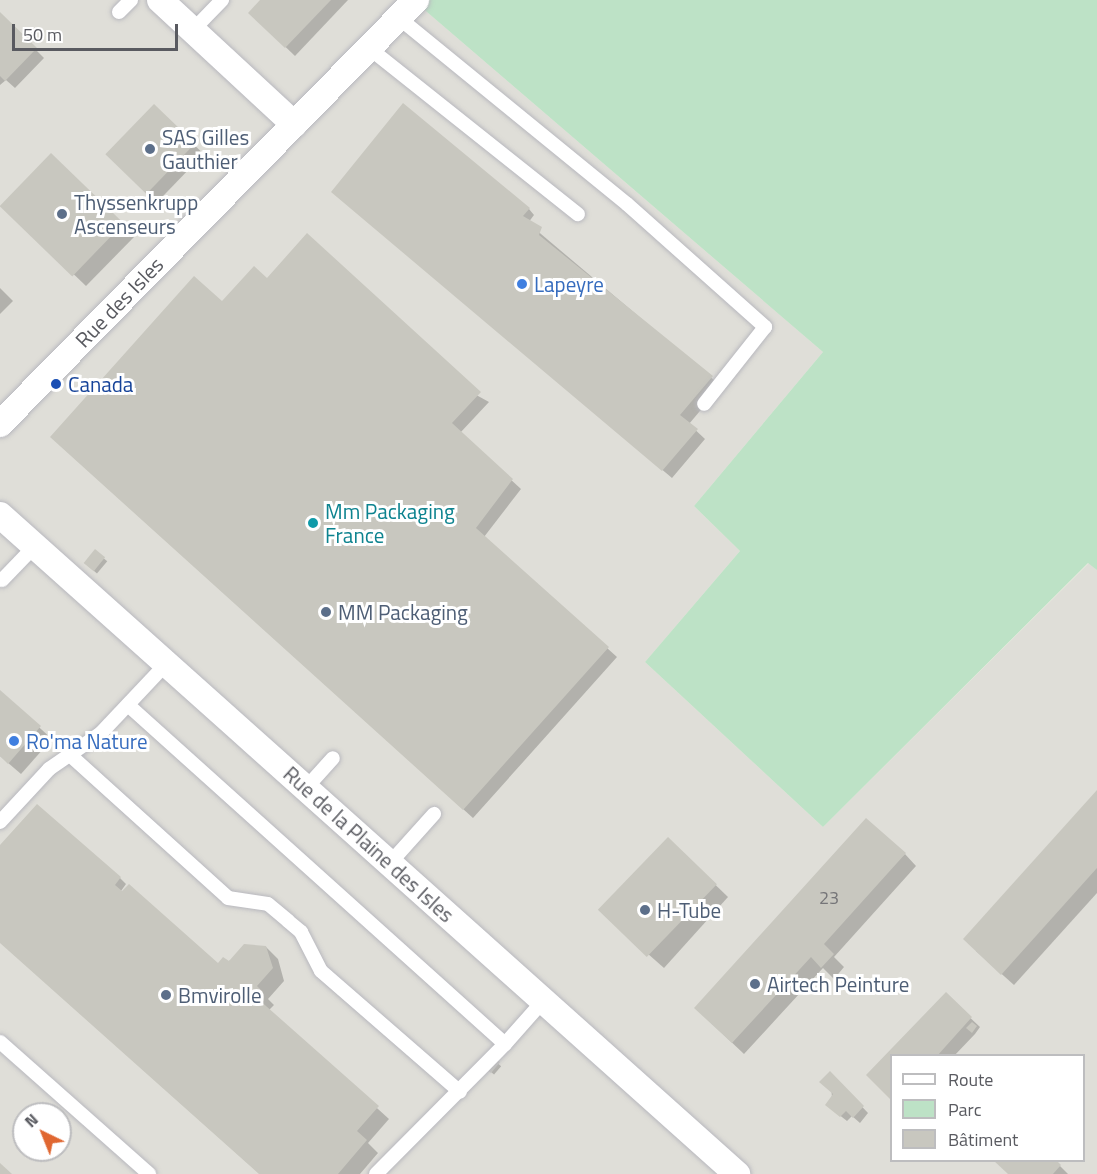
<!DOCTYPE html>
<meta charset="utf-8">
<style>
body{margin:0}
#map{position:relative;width:1097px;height:1174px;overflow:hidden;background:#ebebe0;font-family:"Titillium Web",sans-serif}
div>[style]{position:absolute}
.industrial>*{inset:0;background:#dfded8}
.green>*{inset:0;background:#bde2c6}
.shadow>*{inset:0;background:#0003;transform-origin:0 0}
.building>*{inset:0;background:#c8c7bf;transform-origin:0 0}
.roads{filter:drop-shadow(0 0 2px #b8b8be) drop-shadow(0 0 2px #b8b8be)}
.lane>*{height:14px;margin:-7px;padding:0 7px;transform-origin:7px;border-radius:7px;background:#fff}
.street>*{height:26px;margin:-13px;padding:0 13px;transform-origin:13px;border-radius:13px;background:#fff}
.dots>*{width:16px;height:16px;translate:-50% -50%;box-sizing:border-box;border:3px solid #fff;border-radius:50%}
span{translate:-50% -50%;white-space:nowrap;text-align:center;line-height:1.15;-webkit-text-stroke:6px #fff;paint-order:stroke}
.number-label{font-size:18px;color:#757578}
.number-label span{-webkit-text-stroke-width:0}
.service-label{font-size:21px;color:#4e5e75}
.left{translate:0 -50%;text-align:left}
.shop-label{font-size:21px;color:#366cbe}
.street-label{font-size:21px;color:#595a60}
.transit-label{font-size:21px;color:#164399}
.culture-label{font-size:21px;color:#0d838f}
.legend{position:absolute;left:890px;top:1054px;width:195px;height:108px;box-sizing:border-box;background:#fff;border:2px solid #bdbdbf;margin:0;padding:8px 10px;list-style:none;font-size:18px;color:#595a60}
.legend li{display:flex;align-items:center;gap:12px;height:30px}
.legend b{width:30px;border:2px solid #bdbdbf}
.north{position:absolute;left:12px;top:1102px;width:60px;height:60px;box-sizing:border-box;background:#fff;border:2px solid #bdbdbf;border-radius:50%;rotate:317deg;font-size:16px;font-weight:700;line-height:24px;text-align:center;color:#595a60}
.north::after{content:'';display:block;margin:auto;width:21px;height:27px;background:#e06731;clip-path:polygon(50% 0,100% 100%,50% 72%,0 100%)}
.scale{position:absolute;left:12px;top:24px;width:166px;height:27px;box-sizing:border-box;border:3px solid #595a60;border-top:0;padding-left:8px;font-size:18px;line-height:21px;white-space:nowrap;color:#595a60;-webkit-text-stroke:4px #fff;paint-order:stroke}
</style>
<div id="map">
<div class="industrial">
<div style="clip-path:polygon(evenodd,0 0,413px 0,823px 352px,694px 506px,740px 551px,645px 662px,823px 827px,1089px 563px,1097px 570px,1097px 1174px,0 1174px,0 0,892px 1056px,1084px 1056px,1084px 1160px,892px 1160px,892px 1056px,0 0,24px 1114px,60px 1114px,60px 1150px,24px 1150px,24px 1114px)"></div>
</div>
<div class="green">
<div style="clip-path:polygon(413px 0,1097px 0,1097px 570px,1088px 563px,823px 827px,645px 662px,740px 551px,694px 506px,823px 352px)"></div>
</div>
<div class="shadow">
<div style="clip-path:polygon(262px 0,348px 0,295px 56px,250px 13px)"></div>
<div style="clip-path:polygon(0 14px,44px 58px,15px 88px,6px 80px,0 85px)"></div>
<div style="left:154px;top:106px;width:69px;height:67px;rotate:44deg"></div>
<div style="clip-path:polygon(51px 155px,135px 236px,86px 286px,14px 217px)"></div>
<div style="clip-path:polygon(342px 200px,529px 209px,534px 215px,528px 223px,721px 386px,689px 424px,705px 439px,672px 478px)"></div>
<div style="clip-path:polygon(267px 280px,489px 402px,460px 433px,521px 489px,484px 537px,617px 657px,473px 818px,61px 446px,222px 304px)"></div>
<div style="clip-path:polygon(0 288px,13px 301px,0 314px)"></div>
<div style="left:95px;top:551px;width:16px;height:16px;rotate:40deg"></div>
<div style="clip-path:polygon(0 692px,52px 739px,21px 774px,0 756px)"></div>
<div style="clip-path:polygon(1097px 792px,1097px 893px,1014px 985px,976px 951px)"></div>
<div style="clip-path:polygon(668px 839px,728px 897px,664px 968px,614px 924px)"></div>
<div style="clip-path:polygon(0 847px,120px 878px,126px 884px,121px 891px,218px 965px,266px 947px,278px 959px,284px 981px,268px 999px,274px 1005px,269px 1010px,389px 1119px,368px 1143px,378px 1153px,360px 1174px,260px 1174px,0 942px)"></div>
<div style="clip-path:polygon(905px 854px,916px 866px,834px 957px,844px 967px,834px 979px,823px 968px,744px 1054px,708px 1020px)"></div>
<div style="clip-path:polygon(946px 995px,980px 1027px,975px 1034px,954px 1056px,892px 1056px,868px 1075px)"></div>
<div style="left:495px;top:1061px;width:8px;height:11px;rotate:40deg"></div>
<div style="clip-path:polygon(830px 1073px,868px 1113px,860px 1123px,852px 1116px,847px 1121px,833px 1110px)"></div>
<div style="clip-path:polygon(1054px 1160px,1068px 1174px,1010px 1174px)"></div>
</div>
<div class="building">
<div style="clip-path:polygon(260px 0,331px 0,285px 48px,248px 13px)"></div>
<div style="clip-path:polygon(0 12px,37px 48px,5px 81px,0 76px)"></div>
<div style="clip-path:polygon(403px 103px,530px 208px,523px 216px,542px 227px,539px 235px,713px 376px,680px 415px,698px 429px,662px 471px,331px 192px)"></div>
<div style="left:154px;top:104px;width:57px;height:70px;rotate:44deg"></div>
<div style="left:51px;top:153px;width:101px;height:74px;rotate:44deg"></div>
<div style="clip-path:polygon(307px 233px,481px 392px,452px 423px,513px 479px,476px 528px,609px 647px,463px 810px,50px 437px,194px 276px,222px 301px,254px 266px,267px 278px)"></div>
<div style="left:95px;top:549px;width:13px;height:18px;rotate:39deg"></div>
<div style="clip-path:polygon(0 690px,41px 726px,8px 764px,0 756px)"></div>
<div style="clip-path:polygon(1097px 790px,1097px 868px,1001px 975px,963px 939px)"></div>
<div style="clip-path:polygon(37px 804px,121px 877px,115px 885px,122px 891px,129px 884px,218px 963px,223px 957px,229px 961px,244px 944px,266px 946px,273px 968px,257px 986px,263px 992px,257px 998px,379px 1106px,357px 1131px,367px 1140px,338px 1174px,259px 1174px,0 943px,0 845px)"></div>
<div style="clip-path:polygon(866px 818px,906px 853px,824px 944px,834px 954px,821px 968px,811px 957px,732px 1043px,694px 1008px)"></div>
<div style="left:668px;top:837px;width:68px;height:101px;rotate:44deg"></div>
<div style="clip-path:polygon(946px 992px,972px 1017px,937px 1056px,892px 1056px,892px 1101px,866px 1075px)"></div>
<div style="clip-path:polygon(972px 1022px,977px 1026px,972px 1033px,966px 1028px)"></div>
<div style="clip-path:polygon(495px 1059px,500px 1062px,491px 1073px,486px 1069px)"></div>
<div style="clip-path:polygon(830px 1071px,864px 1106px,853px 1118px,846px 1111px,840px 1117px,825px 1105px,833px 1094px,819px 1082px)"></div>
<div style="clip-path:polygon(993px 1160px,1056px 1160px,1061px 1165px,1053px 1174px,1008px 1174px)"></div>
<div style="clip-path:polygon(0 1163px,12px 1174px,0 1174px)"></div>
</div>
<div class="roads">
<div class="lane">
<div style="left:119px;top:12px;width:17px;rotate:-45deg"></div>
<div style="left:399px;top:18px;width:294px;rotate:39.2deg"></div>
<div style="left:627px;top:204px;width:185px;rotate:41.7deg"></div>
<div style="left:765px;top:327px;width:98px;rotate:128.4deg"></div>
<div style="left:193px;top:30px;width:42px;rotate:-46deg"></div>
<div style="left:369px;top:48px;width:267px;rotate:38.5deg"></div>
<div style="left:2px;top:580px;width:47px;rotate:-45.9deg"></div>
<div style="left:128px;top:705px;width:507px;rotate:41.96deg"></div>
<div style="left:505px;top:1044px;width:57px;rotate:-48.5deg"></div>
<div style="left:70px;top:755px;width:213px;rotate:42.1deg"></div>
<div style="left:228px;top:898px;width:40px;rotate:8.5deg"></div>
<div style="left:268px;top:904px;width:26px;rotate:40deg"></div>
<div style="left:288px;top:921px;width:17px;rotate:40deg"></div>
<div style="left:301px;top:932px;width:44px;rotate:62.9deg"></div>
<div style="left:321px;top:971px;width:184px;rotate:41deg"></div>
<div style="left:306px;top:788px;width:40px;rotate:-48deg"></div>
<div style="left:0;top:822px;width:72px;rotate:-47.2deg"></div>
<div style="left:49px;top:769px;width:63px;rotate:-34.7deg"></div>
<div style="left:101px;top:733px;width:96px;rotate:-46.7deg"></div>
<div style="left:390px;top:863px;width:66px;rotate:-48.1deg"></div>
<div style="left:0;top:1042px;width:199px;rotate:41.5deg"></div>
<div style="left:376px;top:1174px;width:183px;rotate:-45.2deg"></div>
</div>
<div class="street">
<div style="left:160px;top:0;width:183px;rotate:42.8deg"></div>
<div style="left:0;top:424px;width:594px;rotate:-45.55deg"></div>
<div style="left:0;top:515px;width:989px;rotate:41.8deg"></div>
</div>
</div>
<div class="dots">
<div style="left:150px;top:149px;background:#5c6f8a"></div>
<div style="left:62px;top:214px;background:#5c6f8a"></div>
<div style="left:522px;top:284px;background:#3f7fe0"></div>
<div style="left:56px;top:384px;background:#1a4fb4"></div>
<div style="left:313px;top:523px;background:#0f9aa8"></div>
<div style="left:326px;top:612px;background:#5c6f8a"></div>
<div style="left:14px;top:741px;background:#3f7fe0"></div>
<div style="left:645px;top:910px;background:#5c6f8a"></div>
<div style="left:755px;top:984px;background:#5c6f8a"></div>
<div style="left:166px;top:995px;background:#5c6f8a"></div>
</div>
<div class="number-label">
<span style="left:829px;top:898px">23</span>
</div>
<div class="service-label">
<span class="left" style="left:162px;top:149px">SAS Gilles<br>Gauthier</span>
<span class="left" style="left:74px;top:214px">Thyssenkrupp<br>Ascenseurs</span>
<span class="left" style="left:338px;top:612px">MM Packaging</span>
<span class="left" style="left:657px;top:910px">H-Tube</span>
<span class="left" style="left:767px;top:984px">Airtech Peinture</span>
<span class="left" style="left:178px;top:995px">Bmvirolle</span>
</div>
<div class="shop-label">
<span class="left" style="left:534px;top:284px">Lapeyre</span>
<span class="left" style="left:26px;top:741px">Ro'ma Nature</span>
</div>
<div class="street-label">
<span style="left:119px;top:302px;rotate:-46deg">Rue des Isles</span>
<span style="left:369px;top:844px;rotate:42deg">Rue de la Plaine des Isles</span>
</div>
<div class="transit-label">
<span class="left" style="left:68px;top:384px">Canada</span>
</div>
<div class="culture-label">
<span class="left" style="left:325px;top:523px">Mm Packaging<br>France</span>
</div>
<ul class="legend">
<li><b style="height:8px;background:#fff"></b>Route</li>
<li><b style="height:16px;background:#bde2c6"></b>Parc</li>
<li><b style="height:16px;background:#c8c7bf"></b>Bâtiment</li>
</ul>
<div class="north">N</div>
<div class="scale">50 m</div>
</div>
